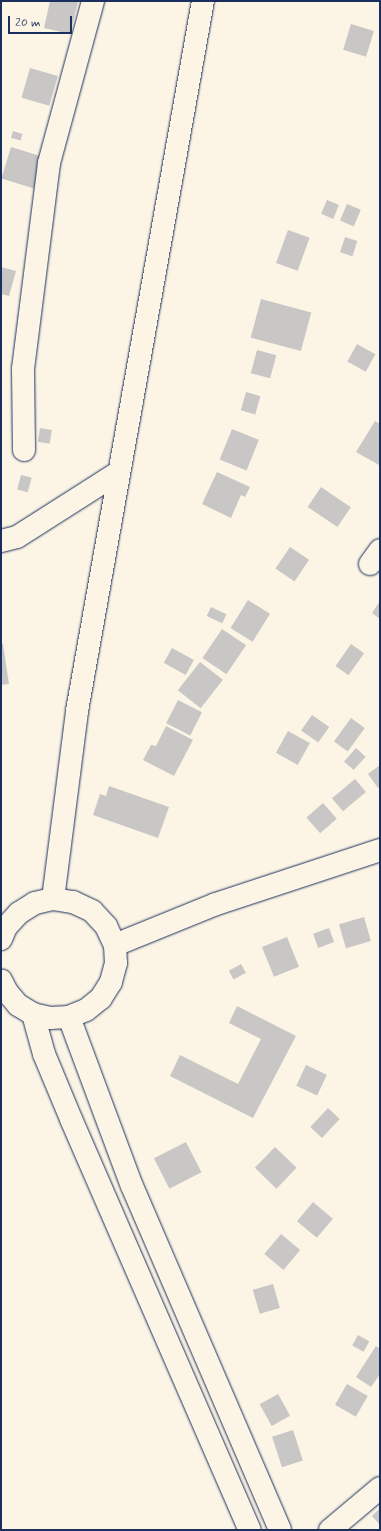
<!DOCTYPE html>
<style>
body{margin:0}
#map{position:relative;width:381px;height:1531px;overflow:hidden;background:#fcf5e5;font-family:Mynerve,sans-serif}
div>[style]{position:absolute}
.building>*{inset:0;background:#c8c7c6;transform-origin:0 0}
.roads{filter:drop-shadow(0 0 1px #1b2f5e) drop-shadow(0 0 1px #1b2f5e)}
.minor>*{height:22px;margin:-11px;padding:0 11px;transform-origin:11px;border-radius:11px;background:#fcf5e5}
.major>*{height:22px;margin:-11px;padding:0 11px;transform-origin:11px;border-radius:11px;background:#fcf5e5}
span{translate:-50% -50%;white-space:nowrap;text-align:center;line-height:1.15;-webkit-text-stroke:3px #fcf5e5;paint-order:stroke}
.frame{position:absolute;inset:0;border:2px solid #1b2f5e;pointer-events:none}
.scale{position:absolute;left:8px;top:16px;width:64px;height:18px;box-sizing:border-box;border:2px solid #1b2f5e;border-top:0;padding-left:5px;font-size:12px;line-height:14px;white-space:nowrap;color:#1b2f5e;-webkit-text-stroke:3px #fcf5e5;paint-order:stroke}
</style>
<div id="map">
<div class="building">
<div style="clip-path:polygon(50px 1px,78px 2px,70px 34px,44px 28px)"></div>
<div style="left:351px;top:24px;width:24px;height:27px;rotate:17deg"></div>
<div style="left:30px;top:68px;width:29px;height:31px;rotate:16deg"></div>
<div style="left:13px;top:131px;width:10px;height:7px;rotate:17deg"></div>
<div style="left:11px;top:147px;width:34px;height:33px;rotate:17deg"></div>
<div style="left:327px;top:200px;width:13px;height:15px;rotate:23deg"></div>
<div style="left:347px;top:204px;width:15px;height:18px;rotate:23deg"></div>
<div style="left:288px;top:230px;width:23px;height:35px;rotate:20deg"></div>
<div style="left:345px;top:237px;width:13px;height:16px;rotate:18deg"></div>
<div style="clip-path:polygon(1px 267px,16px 271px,9px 296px,1px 294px)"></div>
<div style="left:261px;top:299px;width:52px;height:40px;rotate:15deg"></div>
<div style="left:357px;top:344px;width:21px;height:20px;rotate:29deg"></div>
<div style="left:257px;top:350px;width:20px;height:24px;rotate:15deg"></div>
<div style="left:246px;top:392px;width:15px;height:19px;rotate:16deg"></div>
<div style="clip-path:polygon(375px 421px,380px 424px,379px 465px,356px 452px)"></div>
<div style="left:40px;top:428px;width:12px;height:14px;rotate:9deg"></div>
<div style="left:232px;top:429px;width:29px;height:33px;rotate:22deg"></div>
<div style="clip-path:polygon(217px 472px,250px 487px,245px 497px,241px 495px,231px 518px,202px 504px)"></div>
<div style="left:21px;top:475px;width:11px;height:15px;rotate:15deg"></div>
<div style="left:321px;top:487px;width:36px;height:24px;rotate:34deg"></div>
<div style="left:290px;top:547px;width:23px;height:26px;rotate:34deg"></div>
<div style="left:248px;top:600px;width:26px;height:33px;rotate:32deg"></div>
<div style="clip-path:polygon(380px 601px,380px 619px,372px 613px)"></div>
<div style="left:211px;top:607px;width:17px;height:10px;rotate:25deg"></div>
<div style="left:222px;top:629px;width:29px;height:35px;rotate:34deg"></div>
<div style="clip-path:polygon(1px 644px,3px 644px,9px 684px,1px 685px)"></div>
<div style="left:351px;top:644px;width:16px;height:27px;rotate:35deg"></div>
<div style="left:172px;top:648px;width:25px;height:17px;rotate:29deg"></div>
<div style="left:200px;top:662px;width:29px;height:36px;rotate:38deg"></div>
<div style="left:178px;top:700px;width:27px;height:26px;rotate:27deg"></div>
<div style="left:312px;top:715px;width:21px;height:19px;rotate:35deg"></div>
<div style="left:351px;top:718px;width:17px;height:29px;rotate:36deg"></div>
<div style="clip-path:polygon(166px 726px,193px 740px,174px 776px,143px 760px,151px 745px,156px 746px)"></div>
<div style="left:288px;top:731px;width:25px;height:25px;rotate:29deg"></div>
<div style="left:356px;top:748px;width:13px;height:18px;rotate:42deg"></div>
<div style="clip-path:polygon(380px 765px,380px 787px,378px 788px,368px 774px)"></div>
<div style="left:355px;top:779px;width:17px;height:30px;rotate:50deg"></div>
<div style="clip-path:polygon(109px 786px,169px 807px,158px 838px,93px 815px,100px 794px,106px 796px)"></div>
<div style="left:323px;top:803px;width:21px;height:22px;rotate:49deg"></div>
<div style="left:364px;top:917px;width:25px;height:26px;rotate:74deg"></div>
<div style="left:329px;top:928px;width:15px;height:17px;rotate:70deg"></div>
<div style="left:287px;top:937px;width:32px;height:27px;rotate:68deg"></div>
<div style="left:241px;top:964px;width:10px;height:14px;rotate:61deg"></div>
<div style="clip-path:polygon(237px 1006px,296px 1036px,253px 1118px,170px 1076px,180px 1055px,238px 1084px,261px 1039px,229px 1023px)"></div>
<div style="left:306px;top:1065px;width:23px;height:23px;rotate:25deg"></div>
<div style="left:328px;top:1108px;width:16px;height:26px;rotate:43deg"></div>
<div style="left:186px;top:1142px;width:34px;height:36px;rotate:63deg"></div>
<div style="left:275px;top:1147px;width:30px;height:29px;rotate:44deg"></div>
<div style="left:313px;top:1202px;width:26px;height:25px;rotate:40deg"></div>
<div style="left:281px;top:1234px;width:25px;height:26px;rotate:40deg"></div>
<div style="left:273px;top:1284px;width:25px;height:21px;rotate:74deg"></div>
<div style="left:358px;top:1335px;width:13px;height:12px;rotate:29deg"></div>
<div style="clip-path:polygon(376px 1346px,380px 1349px,380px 1374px,371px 1387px,356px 1377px)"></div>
<div style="left:347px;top:1384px;width:24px;height:24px;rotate:30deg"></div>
<div style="left:278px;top:1394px;width:25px;height:21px;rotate:61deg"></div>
<div style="left:293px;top:1430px;width:32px;height:22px;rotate:72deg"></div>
<div style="clip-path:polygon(380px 1508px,380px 1525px,372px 1516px)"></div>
</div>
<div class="roads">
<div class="minor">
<div style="left:24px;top:450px;width:81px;rotate:-90.7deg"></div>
<div style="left:23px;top:369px;width:208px;rotate:-82.8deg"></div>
<div style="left:49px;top:163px;width:168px;rotate:-74.8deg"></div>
<div style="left:1px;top:541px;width:16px;rotate:-14deg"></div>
<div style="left:17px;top:537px;width:121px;rotate:-32.5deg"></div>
<div style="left:370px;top:564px;width:17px;rotate:-54deg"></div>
<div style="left:33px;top:1014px;width:41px;rotate:74.6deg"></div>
<div style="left:44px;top:1054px;width:70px;rotate:67.4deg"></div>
<div style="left:71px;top:1119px;width:448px;rotate:66.5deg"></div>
<div style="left:69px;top:1017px;width:180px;rotate:69.6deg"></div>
<div style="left:132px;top:1186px;width:374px;rotate:66.7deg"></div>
<div style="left:330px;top:1530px;width:65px;rotate:-40deg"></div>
</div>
<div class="major">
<div style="left:53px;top:899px;width:190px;rotate:-82.7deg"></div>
<div style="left:77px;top:711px;width:721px;rotate:-79.94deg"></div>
<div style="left:1px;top:939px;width:13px;rotate:-67deg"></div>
<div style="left:6px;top:927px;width:19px;rotate:-47deg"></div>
<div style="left:19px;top:913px;width:19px;rotate:-32deg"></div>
<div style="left:35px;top:903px;width:18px;rotate:-13deg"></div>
<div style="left:53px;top:899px;width:20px;rotate:9deg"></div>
<div style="left:73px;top:902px;width:21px;rotate:25deg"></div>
<div style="left:92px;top:911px;width:21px;rotate:47deg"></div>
<div style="left:106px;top:926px;width:21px;rotate:65deg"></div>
<div style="left:115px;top:945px;width:18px;rotate:87deg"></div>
<div style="left:116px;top:963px;width:20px;rotate:105deg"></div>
<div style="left:111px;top:982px;width:19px;rotate:122deg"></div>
<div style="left:101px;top:998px;width:19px;rotate:141deg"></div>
<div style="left:86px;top:1010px;width:18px;rotate:158deg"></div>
<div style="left:69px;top:1017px;width:19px;rotate:177deg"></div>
<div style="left:50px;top:1018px;width:17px;rotate:-167deg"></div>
<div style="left:33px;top:1014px;width:17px;rotate:-149deg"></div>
<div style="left:18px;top:1005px;width:17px;rotate:-130deg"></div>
<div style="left:7px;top:992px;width:13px;rotate:-117deg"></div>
<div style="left:115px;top:945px;width:109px;rotate:-22.1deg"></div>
<div style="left:216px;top:904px;width:173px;rotate:-18.2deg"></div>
</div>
</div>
<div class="frame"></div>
<div class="scale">20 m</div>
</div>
